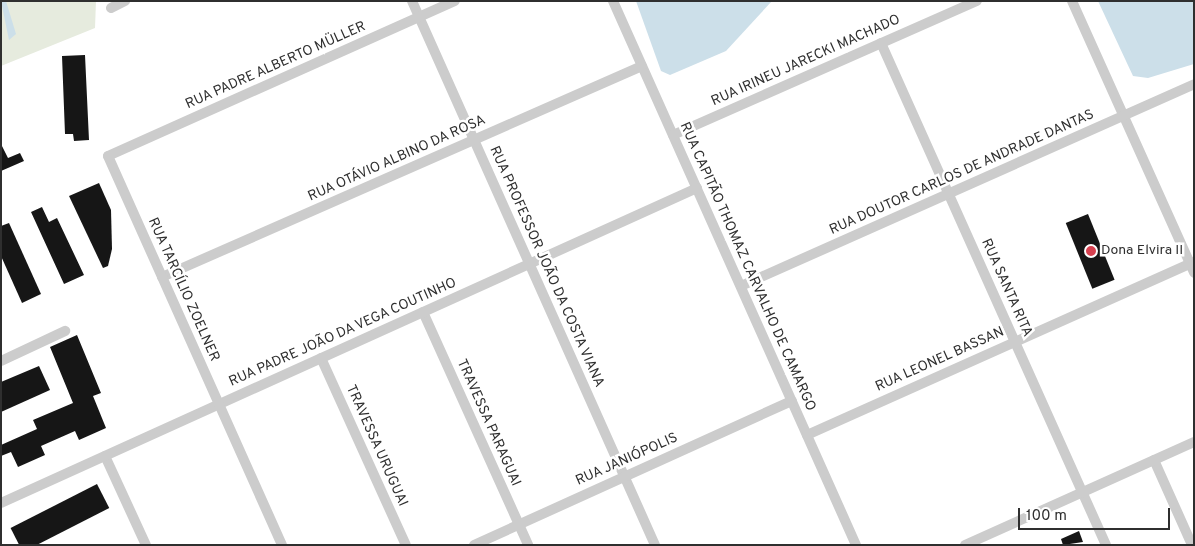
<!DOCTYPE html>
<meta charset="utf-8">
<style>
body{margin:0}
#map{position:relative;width:1195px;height:546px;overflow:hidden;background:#fff;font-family:Overpass,sans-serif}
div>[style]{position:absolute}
.green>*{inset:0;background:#e6ebde}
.water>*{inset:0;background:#ccdfe9}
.building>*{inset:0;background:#161616;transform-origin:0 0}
.street>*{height:10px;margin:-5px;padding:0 5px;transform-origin:5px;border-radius:5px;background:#ccc}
.dots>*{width:14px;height:14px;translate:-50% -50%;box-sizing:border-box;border:2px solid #fff;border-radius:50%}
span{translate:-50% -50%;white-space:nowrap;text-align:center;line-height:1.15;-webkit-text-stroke:5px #fff;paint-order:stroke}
.street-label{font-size:14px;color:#2f2f2f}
.poi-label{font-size:14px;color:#2f2f2f}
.left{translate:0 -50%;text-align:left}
.frame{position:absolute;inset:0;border:2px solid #2f2f2f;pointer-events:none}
.scale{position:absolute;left:1018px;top:508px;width:152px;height:22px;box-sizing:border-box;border:2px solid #2f2f2f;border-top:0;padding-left:6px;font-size:15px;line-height:18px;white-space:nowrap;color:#2f2f2f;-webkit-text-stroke:4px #fff;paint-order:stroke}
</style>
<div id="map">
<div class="green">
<div style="clip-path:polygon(1px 1px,96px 1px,95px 28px,1px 66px)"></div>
</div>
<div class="water">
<div style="clip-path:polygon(1px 1px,6px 1px,16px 34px,9px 40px)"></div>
<div style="clip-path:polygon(636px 1px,772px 1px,726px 51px,670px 75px,661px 71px)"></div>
<div style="clip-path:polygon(1098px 1px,1194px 1px,1194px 64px,1148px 78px,1133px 76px)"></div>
</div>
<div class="building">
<div style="clip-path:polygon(85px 55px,89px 140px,74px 141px,73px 134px,65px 134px,62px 56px)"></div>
<div style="clip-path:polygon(1px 144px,8px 158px,20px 153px,24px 161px,1px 171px)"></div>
<div style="clip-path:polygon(99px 183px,111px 210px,112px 249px,108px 266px,103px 268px,69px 196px)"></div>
<div style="clip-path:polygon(42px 207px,49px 222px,57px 218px,84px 275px,64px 284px,31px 212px)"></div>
<div style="left:1088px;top:214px;width:71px;height:24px;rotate:68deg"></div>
<div style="clip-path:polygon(9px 223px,41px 294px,22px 303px,1px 256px,1px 226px)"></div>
<div style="clip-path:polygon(77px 335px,101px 393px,93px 396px,106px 428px,79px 440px,75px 431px,41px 446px,45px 455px,18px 467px,11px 452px,1px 456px,1px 445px,37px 429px,33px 420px,73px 403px,50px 347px)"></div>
<div style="clip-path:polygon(39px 366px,50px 390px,1px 412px,1px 382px)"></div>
<div style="left:97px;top:484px;width:27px;height:97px;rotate:63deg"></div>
<div style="clip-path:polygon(1079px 531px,1083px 542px,1063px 545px,1061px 539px)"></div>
</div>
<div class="street">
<div style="left:412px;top:1px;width:596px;rotate:65.93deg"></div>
<div style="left:613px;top:1px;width:596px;rotate:65.93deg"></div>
<div style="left:1072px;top:1px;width:298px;rotate:65.8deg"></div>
<div style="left:111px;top:8px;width:16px;rotate:-27deg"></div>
<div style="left:881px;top:43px;width:550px;rotate:65.86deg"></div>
<div style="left:673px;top:135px;width:332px;rotate:-23.8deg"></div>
<div style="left:162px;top:277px;width:524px;rotate:-23.73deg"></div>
<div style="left:741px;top:286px;width:496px;rotate:-24deg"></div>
<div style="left:423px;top:312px;width:256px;rotate:65.7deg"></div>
<div style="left:321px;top:358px;width:205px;rotate:65.6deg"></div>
<div style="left:1px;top:361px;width:71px;rotate:-25.1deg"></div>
<div style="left:807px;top:435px;width:424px;rotate:-24.1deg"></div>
<div style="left:105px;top:456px;width:98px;rotate:65.3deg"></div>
<div style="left:1154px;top:460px;width:93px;rotate:65.9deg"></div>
<div style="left:1px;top:503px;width:764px;rotate:-24.35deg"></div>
<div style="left:282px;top:545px;width:426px;rotate:-114.1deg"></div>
<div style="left:108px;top:156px;width:380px;rotate:-24.1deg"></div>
<div style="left:474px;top:545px;width:349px;rotate:-24.4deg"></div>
<div style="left:965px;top:545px;width:251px;rotate:-24.2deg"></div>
</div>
<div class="dots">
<div style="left:1091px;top:251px;background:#d74150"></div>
</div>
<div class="street-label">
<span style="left:806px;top:61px;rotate:-24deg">RUA IRINEU JARECKI MACHADO</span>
<span style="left:276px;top:66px;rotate:-24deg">RUA PADRE ALBERTO MÜLLER</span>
<span style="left:397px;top:159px;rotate:-24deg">RUA OTÁVIO ALBINO DA ROSA</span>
<span style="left:962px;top:173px;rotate:-24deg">RUA DOUTOR CARLOS DE ANDRADE DANTAS</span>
<span style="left:546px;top:267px;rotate:66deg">RUA PROFESSOR JOÃO DA COSTA VIANA</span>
<span style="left:747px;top:267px;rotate:66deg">RUA CAPITÃO THOMAZ CARVALHO DE CAMARGO</span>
<span style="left:1006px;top:288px;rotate:66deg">RUA SANTA RITA</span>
<span style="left:183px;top:290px;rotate:66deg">RUA TARCÍLIO ZOELNER</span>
<span style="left:343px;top:333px;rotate:-24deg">RUA PADRE JOÃO DA VEGA COUTINHO</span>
<span style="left:940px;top:360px;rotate:-24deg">RUA LEONEL BASSAN</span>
<span style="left:488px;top:423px;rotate:66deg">TRAVESSA PARAGUAI</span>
<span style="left:376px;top:446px;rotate:66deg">TRAVESSA URUGUAI</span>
<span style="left:627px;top:460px;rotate:-24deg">RUA JANIÓPOLIS</span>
</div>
<div class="poi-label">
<span class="left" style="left:1101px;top:251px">Dona Elvira II</span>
</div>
<div class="frame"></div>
<div class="scale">100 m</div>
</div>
